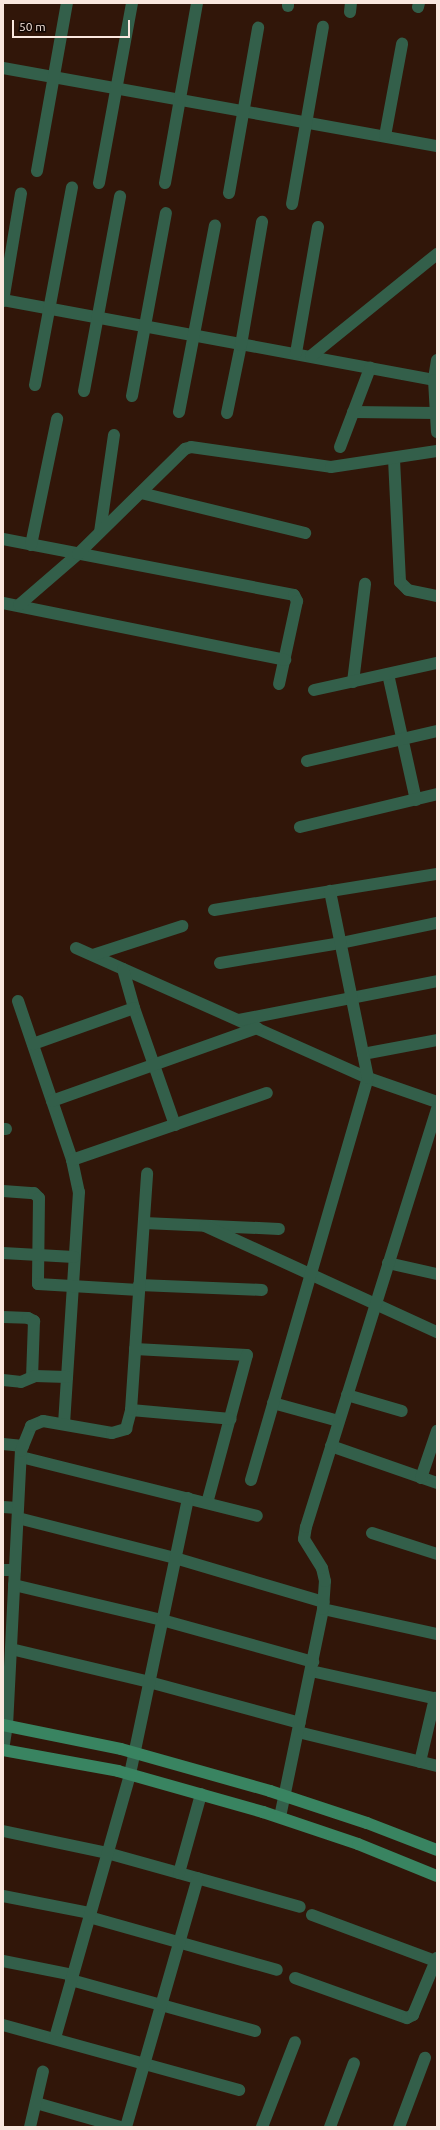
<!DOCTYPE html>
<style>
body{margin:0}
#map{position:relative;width:440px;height:2130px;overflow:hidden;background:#311609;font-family:Ubuntu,sans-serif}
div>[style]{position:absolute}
.street>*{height:12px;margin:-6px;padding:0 6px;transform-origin:6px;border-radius:6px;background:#335f4a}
.secondary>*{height:12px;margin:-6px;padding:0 6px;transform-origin:6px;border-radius:6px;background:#398461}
span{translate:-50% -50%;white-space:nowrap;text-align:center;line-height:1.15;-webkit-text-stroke:3px #110602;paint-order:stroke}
.frame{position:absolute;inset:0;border:4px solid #fae7de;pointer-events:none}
.scale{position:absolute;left:12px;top:20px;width:118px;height:18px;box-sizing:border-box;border:2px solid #fae7de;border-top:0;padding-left:5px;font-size:12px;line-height:14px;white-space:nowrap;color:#fae7de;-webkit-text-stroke:3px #110602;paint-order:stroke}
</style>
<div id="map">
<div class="street">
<div style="left:288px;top:6px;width:3px;rotate:-90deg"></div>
<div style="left:418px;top:7px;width:4px;rotate:-76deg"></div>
<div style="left:350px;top:12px;width:9px;rotate:-84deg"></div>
<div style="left:3px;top:68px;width:441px;rotate:10.2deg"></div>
<div style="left:385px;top:136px;width:94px;rotate:-79.5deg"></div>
<div style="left:37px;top:171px;width:171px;rotate:-79.9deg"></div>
<div style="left:99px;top:183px;width:183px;rotate:-79.6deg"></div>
<div style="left:165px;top:183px;width:182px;rotate:-79.9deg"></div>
<div style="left:229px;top:193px;width:168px;rotate:-80deg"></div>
<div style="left:292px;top:204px;width:180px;rotate:-80.1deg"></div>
<div style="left:3px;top:300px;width:438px;rotate:10.5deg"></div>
<div style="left:3px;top:301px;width:109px;rotate:-80.5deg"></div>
<div style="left:296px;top:353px;width:128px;rotate:-80.1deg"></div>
<div style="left:311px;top:356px;width:162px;rotate:-39deg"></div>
<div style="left:437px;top:360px;width:20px;rotate:99deg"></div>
<div style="left:434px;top:380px;width:52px;rotate:86.7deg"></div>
<div style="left:35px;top:385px;width:201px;rotate:-79.4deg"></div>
<div style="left:84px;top:391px;width:198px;rotate:-79.5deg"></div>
<div style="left:132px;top:396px;width:186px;rotate:-79.5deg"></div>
<div style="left:179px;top:412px;width:190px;rotate:-79.1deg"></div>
<div style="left:353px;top:412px;width:83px;rotate:0.7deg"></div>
<div style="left:227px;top:413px;width:69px;rotate:-78.4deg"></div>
<div style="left:241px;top:345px;width:125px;rotate:-80.3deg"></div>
<div style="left:340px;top:447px;width:85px;rotate:-69.2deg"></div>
<div style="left:394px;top:459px;width:123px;rotate:87.2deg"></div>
<div style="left:400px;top:582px;width:11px;rotate:45deg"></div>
<div style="left:408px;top:590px;width:30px;rotate:12deg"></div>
<div style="left:141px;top:493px;width:169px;rotate:13.7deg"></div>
<div style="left:100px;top:532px;width:98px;rotate:-81.8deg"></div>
<div style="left:3px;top:539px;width:296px;rotate:10.9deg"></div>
<div style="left:294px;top:595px;width:7px;rotate:63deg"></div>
<div style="left:297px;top:601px;width:85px;rotate:102.2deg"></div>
<div style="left:31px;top:545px;width:129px;rotate:-78.3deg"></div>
<div style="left:3px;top:603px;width:288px;rotate:11.4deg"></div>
<div style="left:19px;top:605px;width:78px;rotate:-40.8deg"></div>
<div style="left:78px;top:554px;width:150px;rotate:-44.5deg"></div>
<div style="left:185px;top:449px;width:6px;rotate:-18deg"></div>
<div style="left:191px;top:447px;width:141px;rotate:8.1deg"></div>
<div style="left:331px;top:467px;width:107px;rotate:-8.6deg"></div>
<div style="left:388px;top:674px;width:129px;rotate:77.5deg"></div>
<div style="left:353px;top:682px;width:99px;rotate:-83deg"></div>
<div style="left:314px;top:690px;width:126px;rotate:-12.4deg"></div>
<div style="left:307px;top:761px;width:133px;rotate:-13deg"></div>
<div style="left:300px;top:827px;width:141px;rotate:-13.5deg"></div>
<div style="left:214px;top:910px;width:226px;rotate:-9.2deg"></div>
<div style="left:76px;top:948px;width:320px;rotate:24deg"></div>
<div style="left:368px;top:1078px;width:73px;rotate:19.2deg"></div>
<div style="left:93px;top:955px;width:94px;rotate:-18deg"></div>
<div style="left:220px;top:963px;width:123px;rotate:-9.4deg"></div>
<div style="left:341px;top:943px;width:98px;rotate:-11.8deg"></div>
<div style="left:123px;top:969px;width:41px;rotate:74.2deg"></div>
<div style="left:134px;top:1008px;width:124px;rotate:70.7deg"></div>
<div style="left:18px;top:1001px;width:168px;rotate:71.2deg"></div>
<div style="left:72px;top:1160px;width:33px;rotate:78deg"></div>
<div style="left:79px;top:1192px;width:231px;rotate:93.7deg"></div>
<div style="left:239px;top:1020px;width:202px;rotate:-11.1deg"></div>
<div style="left:33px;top:1044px;width:107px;rotate:-19.6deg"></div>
<div style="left:363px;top:1054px;width:75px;rotate:-10.7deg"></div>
<div style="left:52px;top:1101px;width:218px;rotate:-19.6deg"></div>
<div style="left:3px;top:1129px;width:3px"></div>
<div style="left:72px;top:1160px;width:206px;rotate:-19deg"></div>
<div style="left:3px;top:1191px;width:31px;rotate:4deg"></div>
<div style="left:34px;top:1193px;width:7px;rotate:45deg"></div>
<div style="left:39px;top:1198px;width:86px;rotate:90.7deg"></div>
<div style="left:38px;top:1284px;width:101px;rotate:3.4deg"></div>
<div style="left:144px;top:1223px;width:135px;rotate:2.5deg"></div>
<div style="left:205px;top:1226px;width:255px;rotate:24.6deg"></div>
<div style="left:3px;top:1253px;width:71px;rotate:3.2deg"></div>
<div style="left:388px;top:1263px;width:50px;rotate:12.7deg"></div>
<div style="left:139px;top:1285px;width:123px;rotate:2.3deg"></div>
<div style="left:3px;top:1317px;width:25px;rotate:2deg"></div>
<div style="left:28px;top:1318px;width:7px;rotate:27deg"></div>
<div style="left:34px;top:1321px;width:56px;rotate:92deg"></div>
<div style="left:135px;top:1349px;width:112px;rotate:3.1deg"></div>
<div style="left:247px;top:1355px;width:153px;rotate:105.1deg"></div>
<div style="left:3px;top:1380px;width:18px;rotate:6deg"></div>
<div style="left:21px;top:1382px;width:15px;rotate:-23deg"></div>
<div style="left:35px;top:1376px;width:32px;rotate:2deg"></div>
<div style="left:347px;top:1395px;width:57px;rotate:16.2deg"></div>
<div style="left:273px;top:1403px;width:68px;rotate:15.3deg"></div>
<div style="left:131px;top:1410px;width:100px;rotate:5.1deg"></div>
<div style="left:3px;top:1444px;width:20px;rotate:6deg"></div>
<div style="left:331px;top:1446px;width:112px;rotate:19.2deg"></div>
<div style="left:21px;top:1457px;width:243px;rotate:14deg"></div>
<div style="left:421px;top:1478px;width:50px;rotate:-71.2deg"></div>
<div style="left:251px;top:1480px;width:419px;rotate:-73.8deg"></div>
<div style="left:368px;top:1078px;width:191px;rotate:-101.5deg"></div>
<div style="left:3px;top:1507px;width:15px;rotate:4deg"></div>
<div style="left:18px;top:1518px;width:162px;rotate:14.3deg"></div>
<div style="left:175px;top:1558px;width:155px;rotate:16.5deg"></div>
<div style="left:372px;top:1533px;width:68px;rotate:17.9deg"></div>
<div style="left:3px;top:1570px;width:12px"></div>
<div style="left:14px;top:1585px;width:152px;rotate:13.3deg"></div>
<div style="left:162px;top:1620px;width:157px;rotate:15.5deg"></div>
<div style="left:323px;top:1609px;width:117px;rotate:12.4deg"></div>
<div style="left:11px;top:1649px;width:142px;rotate:13.4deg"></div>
<div style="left:149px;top:1682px;width:156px;rotate:15.2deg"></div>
<div style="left:311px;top:1671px;width:129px;rotate:12.5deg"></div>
<div style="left:298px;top:1732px;width:143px;rotate:13.7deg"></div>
<div style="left:3px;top:1750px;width:24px;rotate:-81deg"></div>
<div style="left:7px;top:1726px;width:275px;rotate:-87.1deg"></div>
<div style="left:21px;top:1451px;width:27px;rotate:-68deg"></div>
<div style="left:31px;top:1426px;width:13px;rotate:-23deg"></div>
<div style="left:43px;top:1421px;width:70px;rotate:9.9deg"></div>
<div style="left:112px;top:1433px;width:15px;rotate:-16deg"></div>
<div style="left:126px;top:1429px;width:20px;rotate:-75deg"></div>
<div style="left:131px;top:1410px;width:237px;rotate:-86.1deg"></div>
<div style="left:420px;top:1762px;width:66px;rotate:-76.8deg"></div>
<div style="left:280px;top:1817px;width:212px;rotate:-78.3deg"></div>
<div style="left:323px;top:1609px;width:28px;rotate:-86deg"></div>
<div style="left:325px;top:1581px;width:13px;rotate:-103deg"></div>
<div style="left:322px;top:1568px;width:34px;rotate:-122deg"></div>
<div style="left:304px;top:1539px;width:12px;rotate:-81deg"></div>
<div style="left:306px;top:1527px;width:438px;rotate:-72.6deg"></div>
<div style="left:3px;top:1831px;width:106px;rotate:11.9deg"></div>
<div style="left:107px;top:1853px;width:200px;rotate:15.6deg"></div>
<div style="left:179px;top:1873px;width:82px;rotate:-74.4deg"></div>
<div style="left:3px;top:1896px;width:89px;rotate:11.1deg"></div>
<div style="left:312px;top:1915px;width:132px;rotate:20.4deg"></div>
<div style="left:89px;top:1917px;width:195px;rotate:15.7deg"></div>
<div style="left:3px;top:1961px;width:71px;rotate:11.3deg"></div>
<div style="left:295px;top:1978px;width:119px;rotate:19.7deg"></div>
<div style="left:407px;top:2018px;width:7px;rotate:-27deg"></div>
<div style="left:413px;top:2015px;width:62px;rotate:-67.2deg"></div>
<div style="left:71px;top:1980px;width:191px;rotate:15.5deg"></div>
<div style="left:3px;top:2025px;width:245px;rotate:15.4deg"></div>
<div style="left:55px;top:2038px;width:274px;rotate:-74.1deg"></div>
<div style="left:130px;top:1774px;width:282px;rotate:-78.1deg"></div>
<div style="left:36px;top:2103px;width:87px;rotate:15.9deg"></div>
<div style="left:30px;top:2127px;width:57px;rotate:-76.9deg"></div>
<div style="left:126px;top:2127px;width:259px;rotate:-73.9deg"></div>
<div style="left:262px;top:2127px;width:91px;rotate:-68.8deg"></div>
<div style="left:330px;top:2127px;width:68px;rotate:-69.4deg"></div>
<div style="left:399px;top:2127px;width:74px;rotate:-69.4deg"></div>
</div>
<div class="secondary">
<div style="left:3px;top:1725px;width:120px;rotate:11.5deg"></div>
<div style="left:121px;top:1749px;width:155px;rotate:15.7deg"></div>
<div style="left:270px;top:1791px;width:102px;rotate:18.3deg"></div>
<div style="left:367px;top:1823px;width:75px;rotate:21.1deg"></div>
<div style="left:3px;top:1750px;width:117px;rotate:10.3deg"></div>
<div style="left:118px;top:1771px;width:151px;rotate:15.8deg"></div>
<div style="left:263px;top:1812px;width:100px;rotate:18.6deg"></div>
<div style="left:358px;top:1844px;width:85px;rotate:22.1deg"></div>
</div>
<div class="frame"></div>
<div class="scale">50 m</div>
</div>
